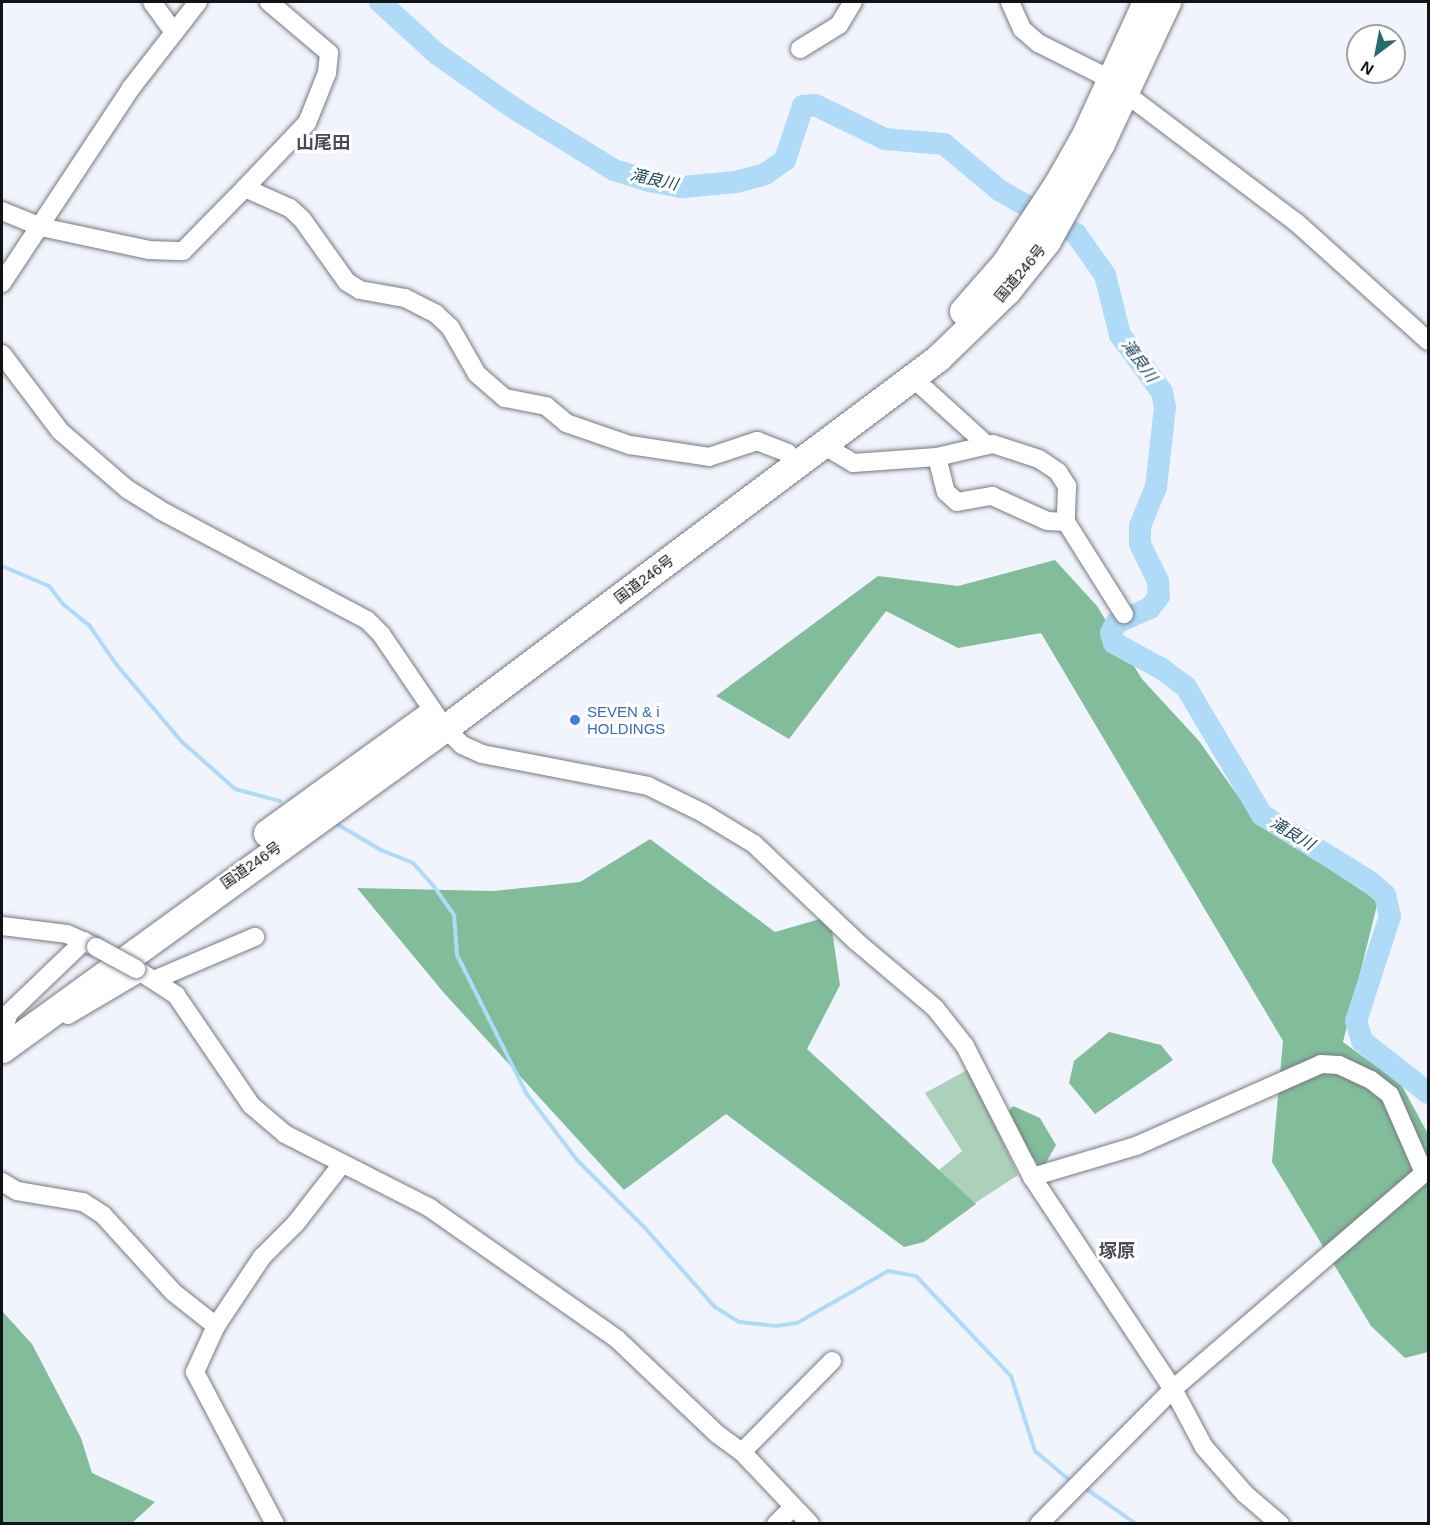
<!DOCTYPE html>
<meta charset="utf-8">
<style>
body{margin:0}
#map{position:relative;width:1430px;height:1525px;overflow:hidden;background:#f1f4fc;font-family:Arial,"Noto Sans JP",sans-serif}
div>[style]{position:absolute}
.green>*{inset:0;background:#add0bb}
.forest>*{inset:0;background:#82bd9b}
.stream>*{height:4px;margin:-2px;padding:0 2px;transform-origin:2px;border-radius:2px;background:#afdbf9}
.river>*{height:22px;margin:-11px;padding:0 11px;transform-origin:11px;border-radius:11px;background:#afdbf9}
.roads{filter:drop-shadow(0 0 2px #777a81) drop-shadow(0 0 2px #777a81)}
.minor>*{height:18px;margin:-9px;padding:0 9px;transform-origin:9px;border-radius:9px;background:#fff}
.highway>*{height:27px;margin:-13.5px;padding:0 13.5px;transform-origin:13.5px;border-radius:13.5px;background:#fff}
.bridges{filter:drop-shadow(0 0 2px #777a81) drop-shadow(0 0 2px #777a81)}
.minor-bridge>*{height:18px;margin:-9px;padding:0 9px;transform-origin:9px;border-radius:9px;background:#fff}
.dots>*{width:16px;height:16px;translate:-50% -50%;box-sizing:border-box;border:3px solid #fff;border-radius:50%}
span{translate:-50% -50%;white-space:nowrap;text-align:center;line-height:1.15;-webkit-text-stroke:6px #fff;paint-order:stroke}
.street-label{font-size:15px;color:#121315}
.shop-label{font-size:15px;color:#366cbe}
.left{translate:0 -50%;text-align:left}
.water-label{font-size:16px;color:#1a455f;font-style:italic}
.quarter-label{font-size:18px;color:#494c52;font-weight:700}
.frame{position:absolute;inset:0;border:3px solid #121315;pointer-events:none}
.north{position:absolute;left:1346px;top:24px;width:60px;height:60px;box-sizing:border-box;background:#fff;border:2px solid #a0a1a1;border-radius:50%;rotate:212deg;font-size:16px;font-weight:700;line-height:24px;text-align:center;color:#121315}
.north::after{content:'';display:block;margin:auto;width:21px;height:27px;background:#236e6c;clip-path:polygon(50% 0,100% 100%,50% 72%,0 100%)}
</style>
<div id="map">
<div class="green">
<div style="clip-path:polygon(969px 1069px,1018px 1175px,972px 1205px,939px 1170px,962px 1151px,925px 1093px)"></div>
</div>
<div class="forest">
<div style="clip-path:polygon(1055px 560px,1097px 606px,1142px 679px,1199px 741px,1255px 820px,1378px 901px,1343px 1042px,1401px 1084px,1428px 1134px,1428px 1352px,1405px 1358px,1371px 1326px,1272px 1162px,1283px 1041px,1041px 633px,958px 648px,886px 611px,789px 739px,716px 696px,878px 576px,958px 586px)"></div>
<div style="clip-path:polygon(650px 839px,775px 932px,820px 919px,832px 930px,840px 985px,807px 1049px,976px 1204px,924px 1242px,904px 1247px,726px 1114px,624px 1190px,444px 993px,357px 888px,494px 891px,580px 882px)"></div>
<div style="clip-path:polygon(1109px 1032px,1161px 1045px,1173px 1060px,1095px 1114px,1069px 1083px,1074px 1061px)"></div>
<div style="clip-path:polygon(1013px 1106px,1040px 1118px,1056px 1145px,1042px 1170px,1003px 1117px)"></div>
<div style="clip-path:polygon(2px 1311px,32px 1344px,81px 1438px,92px 1473px,155px 1502px,132px 1523px,2px 1523px)"></div>
</div>
<div class="stream">
<div style="left:2px;top:566px;width:51px;rotate:23.1deg"></div>
<div style="left:49px;top:586px;width:24px;rotate:52deg"></div>
<div style="left:64px;top:605px;width:32px;rotate:39deg"></div>
<div style="left:89px;top:625px;width:47px;rotate:55.3deg"></div>
<div style="left:116px;top:664px;width:101px;rotate:49.8deg"></div>
<div style="left:181px;top:741px;width:72px;rotate:41.6deg"></div>
<div style="left:235px;top:789px;width:47px;rotate:14.9deg"></div>
<div style="left:337px;top:824px;width:51px;rotate:30.6deg"></div>
<div style="left:381px;top:850px;width:35px;rotate:22deg"></div>
<div style="left:413px;top:863px;width:30px;rotate:48deg"></div>
<div style="left:433px;top:885px;width:37px;rotate:55deg"></div>
<div style="left:454px;top:915px;width:40px;rotate:85.7deg"></div>
<div style="left:457px;top:955px;width:154px;rotate:63.4deg"></div>
<div style="left:526px;top:1093px;width:84px;rotate:52.7deg"></div>
<div style="left:577px;top:1160px;width:96px;rotate:45deg"></div>
<div style="left:645px;top:1228px;width:106px;rotate:48.5deg"></div>
<div style="left:715px;top:1307px;width:28px;rotate:32deg"></div>
<div style="left:739px;top:1322px;width:37px;rotate:6deg"></div>
<div style="left:776px;top:1326px;width:21px;rotate:-8deg"></div>
<div style="left:797px;top:1323px;width:105px;rotate:-29.7deg"></div>
<div style="left:888px;top:1271px;width:28px;rotate:10deg"></div>
<div style="left:916px;top:1276px;width:138px;rotate:46.5deg"></div>
<div style="left:1011px;top:1376px;width:79px;rotate:72.3deg"></div>
<div style="left:1035px;top:1451px;width:43px;rotate:40.3deg"></div>
<div style="left:1088px;top:1490px;width:59px;rotate:35.3deg"></div>
</div>
<div class="river">
<div style="left:380px;top:2px;width:77px;rotate:42.4deg"></div>
<div style="left:437px;top:54px;width:95px;rotate:35.2deg"></div>
<div style="left:515px;top:109px;width:116px;rotate:31.6deg"></div>
<div style="left:614px;top:170px;width:38px;rotate:17deg"></div>
<div style="left:650px;top:181px;width:33px;rotate:11deg"></div>
<div style="left:682px;top:187px;width:54px;rotate:-5.3deg"></div>
<div style="left:736px;top:182px;width:30px;rotate:-15deg"></div>
<div style="left:765px;top:174px;width:24px;rotate:-35deg"></div>
<div style="left:785px;top:160px;width:57px;rotate:-71.6deg"></div>
<div style="left:803px;top:106px;width:12px;rotate:-5deg"></div>
<div style="left:815px;top:105px;width:78px;rotate:25.9deg"></div>
<div style="left:885px;top:139px;width:59px;rotate:4.8deg"></div>
<div style="left:944px;top:144px;width:72px;rotate:39.9deg"></div>
<div style="left:999px;top:190px;width:89px;rotate:29.7deg"></div>
<div style="left:1076px;top:234px;width:50px;rotate:54.7deg"></div>
<div style="left:1105px;top:275px;width:62px;rotate:76deg"></div>
<div style="left:1120px;top:335px;width:71px;rotate:53.6deg"></div>
<div style="left:1162px;top:392px;width:15px;rotate:79deg"></div>
<div style="left:1165px;top:407px;width:81px;rotate:96.4deg"></div>
<div style="left:1156px;top:487px;width:42px;rotate:112.3deg"></div>
<div style="left:1140px;top:526px;width:18px;rotate:90deg"></div>
<div style="left:1140px;top:544px;width:41px;rotate:64.1deg"></div>
<div style="left:1158px;top:581px;width:15px;rotate:86deg"></div>
<div style="left:1159px;top:596px;width:15px;rotate:127deg"></div>
<div style="left:1150px;top:608px;width:37px;rotate:156deg"></div>
<div style="left:1116px;top:623px;width:11px;rotate:117deg"></div>
<div style="left:1111px;top:633px;width:10px;rotate:73deg"></div>
<div style="left:1114px;top:643px;width:55px;rotate:28.4deg"></div>
<div style="left:1162px;top:669px;width:30px;rotate:37deg"></div>
<div style="left:1186px;top:687px;width:149px;rotate:59.3deg"></div>
<div style="left:1262px;top:815px;width:126px;rotate:31.7deg"></div>
<div style="left:1369px;top:881px;width:21px;rotate:41deg"></div>
<div style="left:1385px;top:895px;width:22px;rotate:77deg"></div>
<div style="left:1390px;top:916px;width:110px;rotate:107.9deg"></div>
<div style="left:1356px;top:1021px;width:21px;rotate:73deg"></div>
<div style="left:1362px;top:1041px;width:84px;rotate:38.2deg"></div>
</div>
<div class="roads">
<div class="minor">
<div style="left:152px;top:2px;width:36px;rotate:54deg"></div>
<div style="left:1010px;top:2px;width:30px;rotate:66deg"></div>
<div style="left:1022px;top:29px;width:21px;rotate:41deg"></div>
<div style="left:1038px;top:43px;width:69px;rotate:26.6deg"></div>
<div style="left:1100px;top:74px;width:246px;rotate:37.1deg"></div>
<div style="left:1296px;top:222px;width:178px;rotate:42deg"></div>
<div style="left:800px;top:49px;width:46px;rotate:-31.6deg"></div>
<div style="left:839px;top:25px;width:27px;rotate:-59deg"></div>
<div style="left:245px;top:188px;width:90px;rotate:-46.4deg"></div>
<div style="left:307px;top:123px;width:54px;rotate:-68.2deg"></div>
<div style="left:327px;top:73px;width:20px;rotate:-84deg"></div>
<div style="left:329px;top:53px;width:79px;rotate:-139.6deg"></div>
<div style="left:2px;top:211px;width:42px;rotate:22.3deg"></div>
<div style="left:41px;top:227px;width:110px;rotate:12deg"></div>
<div style="left:149px;top:250px;width:34px;rotate:2deg"></div>
<div style="left:183px;top:251px;width:88px;rotate:-45.5deg"></div>
<div style="left:245px;top:188px;width:49px;rotate:24deg"></div>
<div style="left:290px;top:208px;width:16px;rotate:43deg"></div>
<div style="left:302px;top:219px;width:77px;rotate:54.5deg"></div>
<div style="left:347px;top:282px;width:15px;rotate:32deg"></div>
<div style="left:360px;top:290px;width:46px;rotate:10.1deg"></div>
<div style="left:405px;top:298px;width:35px;rotate:27deg"></div>
<div style="left:436px;top:314px;width:19px;rotate:43deg"></div>
<div style="left:450px;top:327px;width:54px;rotate:60.1deg"></div>
<div style="left:477px;top:374px;width:37px;rotate:41deg"></div>
<div style="left:505px;top:398px;width:42px;rotate:11deg"></div>
<div style="left:546px;top:406px;width:26px;rotate:40deg"></div>
<div style="left:566px;top:423px;width:68px;rotate:19deg"></div>
<div style="left:630px;top:445px;width:80px;rotate:8.6deg"></div>
<div style="left:709px;top:457px;width:51px;rotate:-18.4deg"></div>
<div style="left:757px;top:441px;width:33px;rotate:21deg"></div>
<div style="left:2px;top:283px;width:234px;rotate:-56.5deg"></div>
<div style="left:131px;top:88px;width:109px;rotate:-52.1deg"></div>
<div style="left:2px;top:354px;width:96px;rotate:53deg"></div>
<div style="left:60px;top:431px;width:89px;rotate:40.9deg"></div>
<div style="left:127px;top:489px;width:39px;rotate:32deg"></div>
<div style="left:160px;top:510px;width:234px;rotate:28deg"></div>
<div style="left:367px;top:620px;width:20px;rotate:45deg"></div>
<div style="left:381px;top:634px;width:114px;rotate:55.8deg"></div>
<div style="left:445px;top:728px;width:24px;rotate:45deg"></div>
<div style="left:462px;top:745px;width:22px;rotate:24deg"></div>
<div style="left:482px;top:754px;width:169px;rotate:10.9deg"></div>
<div style="left:648px;top:786px;width:61px;rotate:26.1deg"></div>
<div style="left:703px;top:813px;width:60px;rotate:31.3deg"></div>
<div style="left:754px;top:844px;width:142px;rotate:43.6deg"></div>
<div style="left:857px;top:942px;width:102px;rotate:40.2deg"></div>
<div style="left:935px;top:1008px;width:48px;rotate:51.7deg"></div>
<div style="left:965px;top:1046px;width:147px;rotate:62.9deg"></div>
<div style="left:1032px;top:1177px;width:255px;rotate:56.4deg"></div>
<div style="left:1173px;top:1389px;width:66px;rotate:61.9deg"></div>
<div style="left:1204px;top:1447px;width:62px;rotate:48.9deg"></div>
<div style="left:1245px;top:1494px;width:46px;rotate:40.6deg"></div>
<div style="left:913px;top:378px;width:100px;rotate:42.2deg"></div>
<div style="left:825px;top:446px;width:33px;rotate:31deg"></div>
<div style="left:853px;top:463px;width:84px;rotate:-4.1deg"></div>
<div style="left:937px;top:457px;width:57px;rotate:-13.1deg"></div>
<div style="left:993px;top:444px;width:48px;rotate:18.1deg"></div>
<div style="left:1039px;top:459px;width:23px;rotate:34deg"></div>
<div style="left:1058px;top:472px;width:17px;rotate:57deg"></div>
<div style="left:1067px;top:486px;width:36px;rotate:92deg"></div>
<div style="left:1066px;top:522px;width:109px;rotate:57.8deg"></div>
<div style="left:937px;top:457px;width:36px;rotate:76deg"></div>
<div style="left:946px;top:492px;width:15px;rotate:42deg"></div>
<div style="left:957px;top:502px;width:36px;rotate:-10deg"></div>
<div style="left:992px;top:496px;width:60px;rotate:24.4deg"></div>
<div style="left:1047px;top:521px;width:19px;rotate:3deg"></div>
<div style="left:2px;top:926px;width:65px;rotate:7deg"></div>
<div style="left:67px;top:934px;width:27px;rotate:24deg"></div>
<div style="left:136px;top:969px;width:48px;rotate:33deg"></div>
<div style="left:176px;top:995px;width:133px;rotate:55.7deg"></div>
<div style="left:251px;top:1105px;width:45px;rotate:40.5deg"></div>
<div style="left:285px;top:1134px;width:163px;rotate:27deg"></div>
<div style="left:430px;top:1208px;width:228px;rotate:35deg"></div>
<div style="left:617px;top:1339px;width:138px;rotate:43.5deg"></div>
<div style="left:717px;top:1434px;width:31px;rotate:36deg"></div>
<div style="left:742px;top:1452px;width:99px;rotate:46.6deg"></div>
<div style="left:154px;top:980px;width:110px;rotate:-23.1deg"></div>
<div style="left:68px;top:1015px;width:85px;rotate:-30.5deg"></div>
<div style="left:3px;top:1030px;width:18px;rotate:-71deg"></div>
<div style="left:9px;top:1013px;width:104px;rotate:-43.8deg"></div>
<div style="left:1032px;top:1177px;width:109px;rotate:-16.6deg"></div>
<div style="left:1136px;top:1146px;width:202px;rotate:-23.9deg"></div>
<div style="left:1321px;top:1064px;width:18px;rotate:3deg"></div>
<div style="left:1339px;top:1065px;width:35px;rotate:25deg"></div>
<div style="left:1371px;top:1080px;width:24px;rotate:38deg"></div>
<div style="left:1390px;top:1095px;width:85px;rotate:66.4deg"></div>
<div style="left:2px;top:1182px;width:17px;rotate:31deg"></div>
<div style="left:17px;top:1191px;width:67px;rotate:9.5deg"></div>
<div style="left:83px;top:1202px;width:24px;rotate:33deg"></div>
<div style="left:103px;top:1215px;width:104px;rotate:47.7deg"></div>
<div style="left:173px;top:1292px;width:55px;rotate:38.3deg"></div>
<div style="left:742px;top:1452px;width:128px;rotate:-45.3deg"></div>
<div style="left:275px;top:1524px;width:172px;rotate:-117.8deg"></div>
<div style="left:195px;top:1372px;width:51px;rotate:-65.5deg"></div>
<div style="left:216px;top:1326px;width:83px;rotate:-56.3deg"></div>
<div style="left:262px;top:1257px;width:48px;rotate:-45deg"></div>
<div style="left:296px;top:1223px;width:75px;rotate:-52.1deg"></div>
<div style="left:776px;top:1524px;width:24px;rotate:-45deg"></div>
<div style="left:1039px;top:1524px;width:190px;rotate:-45.2deg"></div>
<div style="left:1173px;top:1389px;width:336px;rotate:-40.7deg"></div>
</div>
<div class="highway">
<div style="left:963px;top:311px;width:64px;rotate:-48.8deg"></div>
<div style="left:1005px;top:263px;width:98px;rotate:-56.6deg"></div>
<div style="left:1059px;top:181px;width:53px;rotate:-60.5deg"></div>
<div style="left:1085px;top:135px;width:146px;rotate:-65.4deg"></div>
<div style="left:267px;top:833px;width:196px;rotate:-35.9deg"></div>
<div style="left:2px;top:1049px;width:547px;rotate:-35.93deg"></div>
<div style="left:445px;top:728px;width:616px;rotate:-36.89deg"></div>
<div style="left:938px;top:358px;width:96px;rotate:-44.2deg"></div>
<div style="left:1007px;top:291px;width:64px;rotate:-51.3deg"></div>
<div style="left:1047px;top:241px;width:112px;rotate:-61.1deg"></div>
<div style="left:1101px;top:143px;width:156px;rotate:-64.9deg"></div>
</div>
</div>
<div class="bridges">
<div class="minor-bridge">
<div style="left:96px;top:947px;width:46px;rotate:28.8deg"></div>
</div>
</div>
<div class="dots">
<div style="left:575px;top:720px;background:#3f7fe0"></div>
</div>
<div class="street-label">
<span style="left:1020px;top:273px;rotate:-50deg">国道246号</span>
<span style="left:644px;top:579px;rotate:-37deg">国道246号</span>
<span style="left:251px;top:865px;rotate:-35deg">国道246号</span>
</div>
<div class="shop-label">
<span class="left" style="left:587px;top:720px">SEVEN &amp; i<br>HOLDINGS</span>
</div>
<div class="water-label">
<span style="left:654px;top:180px;rotate:13deg">滝良川</span>
<span style="left:1139px;top:361px;rotate:54deg">滝良川</span>
<span style="left:1292px;top:834px;rotate:31deg">滝良川</span>
</div>
<div class="quarter-label">
<span style="left:323px;top:143px">山尾田</span>
<span style="left:1117px;top:1251px">塚原</span>
</div>
<div class="frame"></div>
<div class="north">N</div>
</div>
